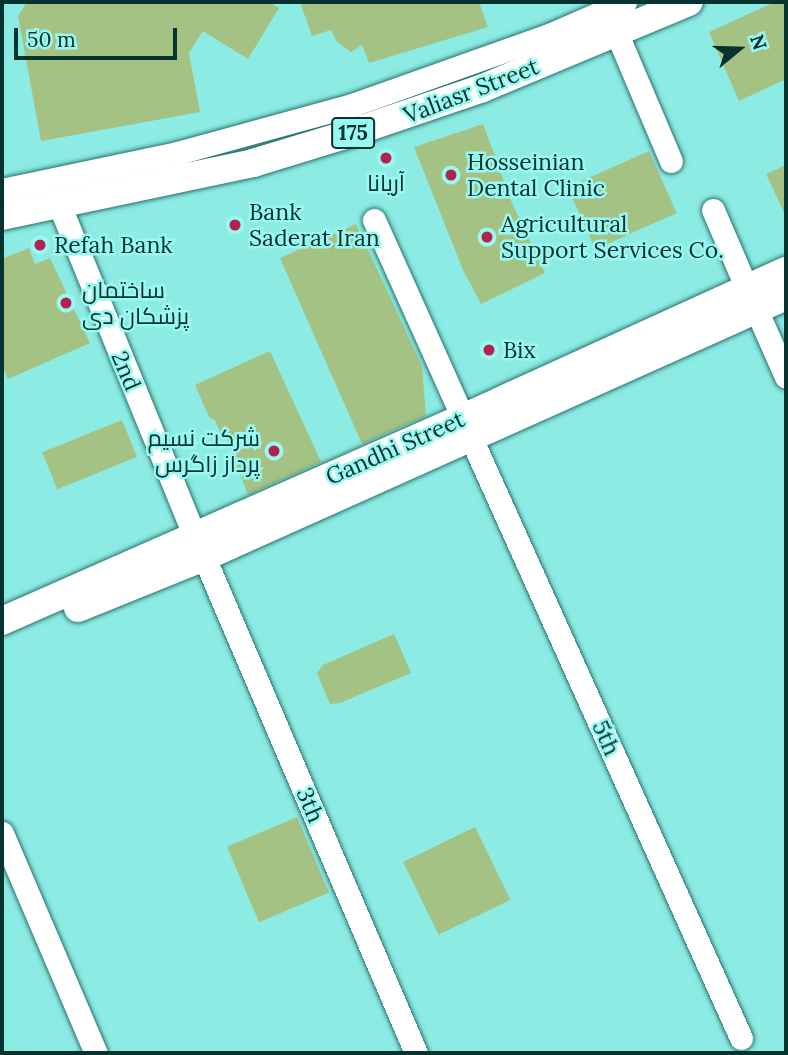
<!DOCTYPE html>
<meta charset="utf-8">
<style>
body{margin:0}
#map{position:relative;width:788px;height:1055px;overflow:hidden;background:#8cebe3;font-family:Lora,Cairo,serif}
div>[style]{position:absolute}
.building>*{inset:0;background:#a4c284;transform-origin:0 0}
.roads{filter:drop-shadow(0 0 2px #27726d) drop-shadow(0 0 2px #27726d)}
.minor>*{height:23px;margin:-11.5px;padding:0 11.5px;transform-origin:11.5px;border-radius:11.5px;background:#fff}
.major>*{height:28px;margin:-14px;padding:0 14px;transform-origin:14px;border-radius:14px;background:#fff}
.dots>*{width:19px;height:19px;translate:-50% -50%;box-sizing:border-box;border:4px solid #99f8f0;border-radius:50%}
span{translate:-50% -50%;white-space:nowrap;text-align:center;line-height:1.15;-webkit-text-stroke:5px #99f8f0;paint-order:stroke}
.shield-label span{padding:2px 5px;background:#99f8f0;border:2px solid;border-radius:5px;-webkit-text-stroke-width:0}
.shield-label{font-size:21px;color:#063230;font-weight:700}
.street-label{font-size:23px;color:#063230}
.poi-label{font-size:23px;color:#063230}
.left{translate:0 -50%;text-align:left}
.right{translate:-100% -50%;text-align:right}
.frame{position:absolute;inset:0;border:4px solid #063230;pointer-events:none}
.north{position:absolute;left:704px;top:14px;width:70px;height:70px;-webkit-text-stroke:5px #99f8f0;paint-order:stroke;rotate:71deg;font-size:19px;font-weight:700;line-height:28px;text-align:center;color:#063230}
.north::after{content:'';display:block;margin:auto;width:24px;height:32px;background:#063230;clip-path:polygon(50% 0,100% 100%,50% 72%,0 100%)}
.scale{position:absolute;left:14px;top:28px;width:163px;height:32px;box-sizing:border-box;border:4px solid #063230;border-top:0;padding-left:9px;font-size:21px;line-height:24px;white-space:nowrap;color:#063230;-webkit-text-stroke:5px #99f8f0;paint-order:stroke}
</style>
<div id="map">
<div class="building">
<div style="clip-path:polygon(27px 2px,269px 2px,279px 8px,248px 59px,203px 31px,189px 53px,200px 112px,41px 141px,18px 16px)"></div>
<div style="clip-path:polygon(300px 2px,479px 2px,488px 27px,369px 63px,362px 45px,351px 52px,337px 42px,331px 30px,312px 36px)"></div>
<div style="clip-path:polygon(775px 2px,786px 2px,786px 79px,739px 101px,709px 32px)"></div>
<div style="clip-path:polygon(483px 124px,512px 203px,545px 273px,481px 304px,463px 270px,414px 147px)"></div>
<div style="left:649px;top:151px;width:68px;height:89px;rotate:66deg"></div>
<div style="clip-path:polygon(786px 165px,786px 217px,766px 174px)"></div>
<div style="clip-path:polygon(356px 224px,422px 366px,426px 416px,362px 444px,280px 258px)"></div>
<div style="clip-path:polygon(29px 248px,35px 264px,50px 258px,90px 343px,8px 379px,2px 365px,2px 259px)"></div>
<div style="clip-path:polygon(270px 351px,321px 462px,248px 495px,226px 438px,222px 437px,215px 420px,209px 417px,195px 385px)"></div>
<div style="left:122px;top:420px;width:40px;height:86px;rotate:68deg"></div>
<div style="clip-path:polygon(394px 634px,411px 673px,340px 703px,330px 704px,317px 673px,323px 665px)"></div>
<div style="left:297px;top:817px;width:82px;height:76px;rotate:67deg"></div>
<div style="left:475px;top:827px;width:81px;height:80px;rotate:64deg"></div>
</div>
<div class="roads">
<div class="minor">
<div style="left:617px;top:34px;width:138px;rotate:67deg"></div>
<div style="left:2px;top:190px;width:179px;rotate:-11.9deg"></div>
<div style="left:177px;top:153px;width:181px;rotate:-15.3deg"></div>
<div style="left:352px;top:105px;width:209px;rotate:-19.6deg"></div>
<div style="left:549px;top:35px;width:83px;rotate:-23.5deg"></div>
<div style="left:59px;top:204px;width:360px;rotate:67.8deg"></div>
<div style="left:713px;top:210px;width:86px;rotate:66.7deg"></div>
<div style="left:374px;top:220px;width:217px;rotate:65.8deg"></div>
<div style="left:756px;top:309px;width:74px;rotate:66.2deg"></div>
<div style="left:471px;top:438px;width:658px;rotate:65.77deg"></div>
<div style="left:204px;top:557px;width:539px;rotate:66.86deg"></div>
<div style="left:2px;top:833px;width:239px;rotate:66.9deg"></div>
</div>
<div class="major">
<div style="left:2px;top:216px;width:257px;rotate:-11.9deg"></div>
<div style="left:253px;top:163px;width:93px;rotate:-16.9deg"></div>
<div style="left:342px;top:136px;width:149px;rotate:-18.8deg"></div>
<div style="left:483px;top:88px;width:223px;rotate:-22.7deg"></div>
<div style="left:78px;top:608px;width:136px;rotate:-22deg"></div>
<div style="left:204px;top:557px;width:638px;rotate:-24.15deg"></div>
<div style="left:2px;top:621px;width:504px;rotate:-23.77deg"></div>
<div style="left:463px;top:418px;width:355px;rotate:-24.5deg"></div>
</div>
</div>
<div class="dots">
<div style="left:386px;top:158px;background:#b3224f"></div>
<div style="left:451px;top:175px;background:#b3224f"></div>
<div style="left:235px;top:225px;background:#b3224f"></div>
<div style="left:487px;top:237px;background:#b3224f"></div>
<div style="left:40px;top:245px;background:#b3224f"></div>
<div style="left:66px;top:303px;background:#b3224f"></div>
<div style="left:489px;top:350px;background:#b3224f"></div>
<div style="left:274px;top:451px;background:#b3224f"></div>
</div>
<div class="shield-label">
<span style="left:353px;top:133px">175</span>
</div>
<div class="street-label">
<span style="left:471px;top:91px;rotate:-21deg">Valiasr Street</span>
<span style="left:126px;top:371px;rotate:67deg">2nd</span>
<span style="left:395px;top:448px;rotate:-24deg">Gandhi Street</span>
<span style="left:606px;top:738px;rotate:66deg">5th</span>
<span style="left:310px;top:805px;rotate:67deg">3th</span>
</div>
<div class="poi-label">
<span class="left" style="left:467px;top:175px">Hosseinian<br>Dental Clinic</span>
<span style="left:386px;top:183px">آریانا</span>
<span class="left" style="left:249px;top:225px">Bank<br>Saderat Iran</span>
<span class="left" style="left:501px;top:237px">Agricultural<br>Support Services Co.</span>
<span class="left" style="left:54px;top:245px">Refah Bank</span>
<span class="left" style="left:82px;top:303px">ساختمان<br>پزشکان دی</span>
<span class="left" style="left:503px;top:350px">Bix</span>
<span class="right" style="left:260px;top:451px">شرکت نسیم<br>پرداز زاگرس</span>
</div>
<div class="frame"></div>
<div class="north">N</div>
<div class="scale">50 m</div>
</div>
